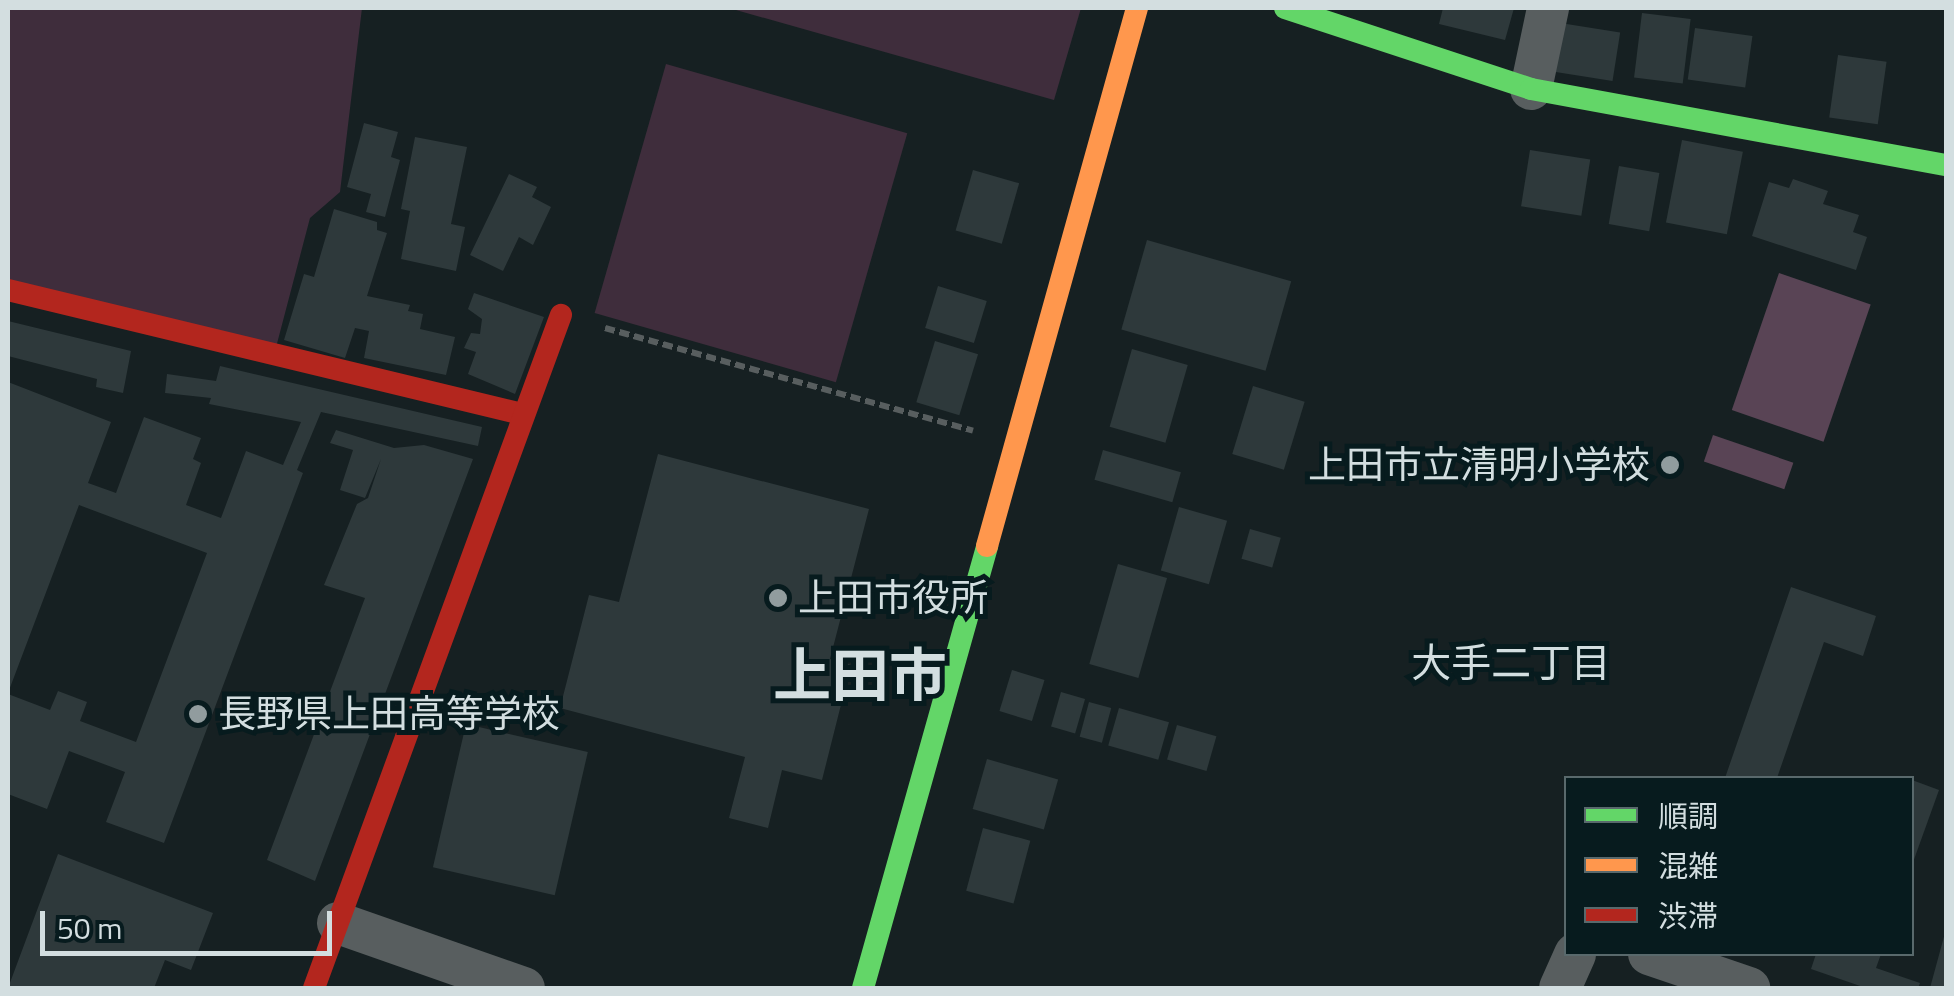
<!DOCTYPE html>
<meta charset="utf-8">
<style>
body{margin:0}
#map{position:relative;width:1954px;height:996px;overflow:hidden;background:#162022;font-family:"Titillium Web","Noto Sans JP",sans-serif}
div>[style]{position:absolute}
.green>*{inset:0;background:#3f2d3c;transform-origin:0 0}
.water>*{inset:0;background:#594455;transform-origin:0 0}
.building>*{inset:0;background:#2e393b;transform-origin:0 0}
.path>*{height:6px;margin-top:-3px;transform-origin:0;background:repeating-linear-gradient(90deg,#585e5f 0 10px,transparent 0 15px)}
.street>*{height:42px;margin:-21px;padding:0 21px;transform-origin:21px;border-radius:21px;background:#585e5f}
.fast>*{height:22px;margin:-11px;padding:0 11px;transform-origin:11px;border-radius:11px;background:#63d668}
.slow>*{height:22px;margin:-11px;padding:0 11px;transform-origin:11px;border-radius:11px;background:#ff974d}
.jam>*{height:22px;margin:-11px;padding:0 11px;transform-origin:11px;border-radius:11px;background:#b3261e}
.dots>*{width:28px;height:28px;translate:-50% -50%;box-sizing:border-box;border:5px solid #071b1e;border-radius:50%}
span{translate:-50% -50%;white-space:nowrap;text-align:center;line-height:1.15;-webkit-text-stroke:10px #071b1e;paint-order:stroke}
.poi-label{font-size:38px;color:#d3dee0}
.right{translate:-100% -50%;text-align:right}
.left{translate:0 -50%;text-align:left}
.neighbourhood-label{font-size:40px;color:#d3dee0}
.town-label{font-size:58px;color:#d3dee0;font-weight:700}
.frame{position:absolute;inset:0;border:10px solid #d3dee0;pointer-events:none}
.legend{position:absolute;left:1564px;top:776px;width:350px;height:180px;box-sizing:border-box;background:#071b1e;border:2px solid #59696c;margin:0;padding:12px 18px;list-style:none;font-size:30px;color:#d3dee0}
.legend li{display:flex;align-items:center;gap:20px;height:50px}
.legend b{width:50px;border:2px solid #59696c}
.scale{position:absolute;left:40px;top:911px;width:292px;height:45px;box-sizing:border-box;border:5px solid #d3dee0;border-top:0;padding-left:12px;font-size:30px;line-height:35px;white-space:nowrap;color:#d3dee0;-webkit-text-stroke:8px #071b1e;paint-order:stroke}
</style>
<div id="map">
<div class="green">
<div style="clip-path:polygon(8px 8px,362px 8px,340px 192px,310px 218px,274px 355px,8px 290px)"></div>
<div style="clip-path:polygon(729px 8px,1081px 8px,1054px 100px)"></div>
<div style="left:666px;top:64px;width:251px;height:259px;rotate:16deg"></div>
</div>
<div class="water">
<div style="left:1779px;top:273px;width:97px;height:145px;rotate:19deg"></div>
<div style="left:1713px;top:435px;width:85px;height:28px;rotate:19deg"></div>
</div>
<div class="building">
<div style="clip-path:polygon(1443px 8px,1514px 8px,1505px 40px,1439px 24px)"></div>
<div style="left:1642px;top:13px;width:49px;height:65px;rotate:7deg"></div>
<div style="left:1554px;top:22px;width:67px;height:49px;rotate:9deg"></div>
<div style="left:1695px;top:28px;width:58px;height:52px;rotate:8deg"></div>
<div style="left:1838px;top:55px;width:49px;height:63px;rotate:8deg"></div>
<div style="clip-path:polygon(364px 123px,398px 132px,391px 157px,400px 160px,385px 217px,366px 212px,371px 194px,347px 187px)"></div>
<div style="clip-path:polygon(415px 137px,467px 147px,451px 224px,465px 227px,456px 271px,401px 259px,410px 211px,401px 209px)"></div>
<div style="left:1682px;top:140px;width:62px;height:84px;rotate:11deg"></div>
<div style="left:1530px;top:150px;width:61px;height:57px;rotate:9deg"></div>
<div style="left:1619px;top:166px;width:41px;height:59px;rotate:10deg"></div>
<div style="left:973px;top:170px;width:48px;height:63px;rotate:16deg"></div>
<div style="clip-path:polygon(509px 174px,537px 187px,532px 197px,551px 207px,533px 245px,519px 237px,503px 271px,470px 255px)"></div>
<div style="clip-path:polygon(1793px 179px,1828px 191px,1823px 204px,1859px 215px,1853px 232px,1867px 237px,1856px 270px,1752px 236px,1769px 182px,1789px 188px)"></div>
<div style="clip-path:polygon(334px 209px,377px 222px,377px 230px,387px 233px,367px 296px,410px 305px,408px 311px,423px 314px,420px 329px,455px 337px,446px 375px,364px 358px,369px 331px,355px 328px,345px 358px,284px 340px,304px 274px,314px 277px)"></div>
<div style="left:1147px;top:240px;width:150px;height:93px;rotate:16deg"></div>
<div style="left:938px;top:286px;width:51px;height:44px;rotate:17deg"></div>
<div style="clip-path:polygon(474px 293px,544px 317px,515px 394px,468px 374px,476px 352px,464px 348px,471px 333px,480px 334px,482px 319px,468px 309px)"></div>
<div style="clip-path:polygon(8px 321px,131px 351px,123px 393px,96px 387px,97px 379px,8px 356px)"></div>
<div style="left:935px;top:341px;width:45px;height:64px;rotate:17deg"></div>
<div style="left:1132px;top:349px;width:58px;height:81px;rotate:16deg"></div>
<div style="clip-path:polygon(220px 366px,482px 427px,478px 446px,321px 412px,297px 470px,303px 473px,164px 843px,106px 822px,125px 772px,69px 751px,47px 809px,8px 794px,8px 694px,50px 710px,58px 691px,87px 702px,80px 721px,136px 742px,207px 553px,79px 505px,8px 693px,8px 382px,111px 422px,88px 483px,116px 493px,144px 417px,201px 438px,193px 459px,201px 463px,186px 505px,221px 518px,246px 451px,283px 465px,301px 422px,209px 404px,211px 398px,165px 393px,167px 374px,216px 381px)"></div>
<div style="left:1253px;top:386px;width:54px;height:71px;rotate:17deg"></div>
<div style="clip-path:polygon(336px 430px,394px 448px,424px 445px,473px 459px,315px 881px,267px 860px,365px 598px,324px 585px,357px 504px,368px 498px,381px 459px,365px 498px,340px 490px,353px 450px,330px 443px)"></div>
<div style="left:1103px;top:450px;width:81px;height:31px;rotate:16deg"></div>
<div style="clip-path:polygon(658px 454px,869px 509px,830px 659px,851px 665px,822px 780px,782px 770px,768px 828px,729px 818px,745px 757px,560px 708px,589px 595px,619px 602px)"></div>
<div style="left:1179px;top:507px;width:50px;height:66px;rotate:16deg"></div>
<div style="left:1250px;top:529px;width:32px;height:31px;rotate:16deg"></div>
<div style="left:1118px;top:564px;width:51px;height:104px;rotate:16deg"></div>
<div style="clip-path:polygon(1791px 587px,1876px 616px,1863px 656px,1824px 642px,1777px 778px,1725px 778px)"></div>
<div style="left:1012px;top:670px;width:34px;height:43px;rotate:17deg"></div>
<div style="left:1061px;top:692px;width:25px;height:36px;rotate:16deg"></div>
<div style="left:1089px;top:702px;width:23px;height:36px;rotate:15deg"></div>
<div style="left:1119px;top:708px;width:52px;height:39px;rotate:16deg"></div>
<div style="left:466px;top:724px;width:125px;height:147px;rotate:13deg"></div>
<div style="left:1177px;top:725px;width:41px;height:36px;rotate:16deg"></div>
<div style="left:987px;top:759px;width:74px;height:52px;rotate:16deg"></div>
<div style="clip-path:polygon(1912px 780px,1939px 790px,1912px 865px)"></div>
<div style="left:983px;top:828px;width:49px;height:65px;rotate:15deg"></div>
<div style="clip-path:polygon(58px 854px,213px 913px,191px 970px,165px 960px,154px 988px,8px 988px)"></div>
<div style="clip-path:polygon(1945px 933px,1946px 988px,1930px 988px)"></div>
<div style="clip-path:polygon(1816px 954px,1881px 954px,1876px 968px,1920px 983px,1918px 988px,1866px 988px,1811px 969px)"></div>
</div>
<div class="path">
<div style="left:605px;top:328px;width:382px;rotate:15.6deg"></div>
</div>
<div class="street">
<div style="left:1531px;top:89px;width:83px;rotate:-78.1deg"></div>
<div style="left:338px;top:923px;width:197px;rotate:19.3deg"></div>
<div style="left:1649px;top:954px;width:106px;rotate:18.8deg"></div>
<div style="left:1560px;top:988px;width:37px;rotate:-66deg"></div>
</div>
<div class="fast">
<div style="left:1285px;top:8px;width:259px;rotate:18.2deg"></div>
<div style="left:1531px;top:89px;width:422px;rotate:10.4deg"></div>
<div style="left:863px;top:988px;width:459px;rotate:-74.3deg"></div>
</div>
<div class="slow">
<div style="left:987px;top:546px;width:559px;rotate:-74.42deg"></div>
</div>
<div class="jam">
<div style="left:8px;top:290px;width:529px;rotate:13.56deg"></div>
<div style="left:314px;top:988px;width:717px;rotate:-69.85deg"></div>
</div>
<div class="dots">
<div style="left:1670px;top:465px;background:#919c9e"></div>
<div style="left:778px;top:598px;background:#919c9e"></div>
<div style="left:198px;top:714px;background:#919c9e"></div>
</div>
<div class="poi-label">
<span class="right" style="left:1650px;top:465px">上田市立清明小学校</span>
<span class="left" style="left:798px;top:598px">上田市役所</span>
<span class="left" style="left:218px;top:714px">長野県上田高等学校</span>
</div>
<div class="neighbourhood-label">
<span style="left:1511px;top:663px">大手二丁目</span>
</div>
<div class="town-label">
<span style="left:860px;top:675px">上田市</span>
</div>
<div class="frame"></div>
<ul class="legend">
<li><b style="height:12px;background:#63d668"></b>順調</li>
<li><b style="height:12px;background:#ff974d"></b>混雑</li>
<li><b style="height:12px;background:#b3261e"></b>渋滞</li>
</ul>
<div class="scale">50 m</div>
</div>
